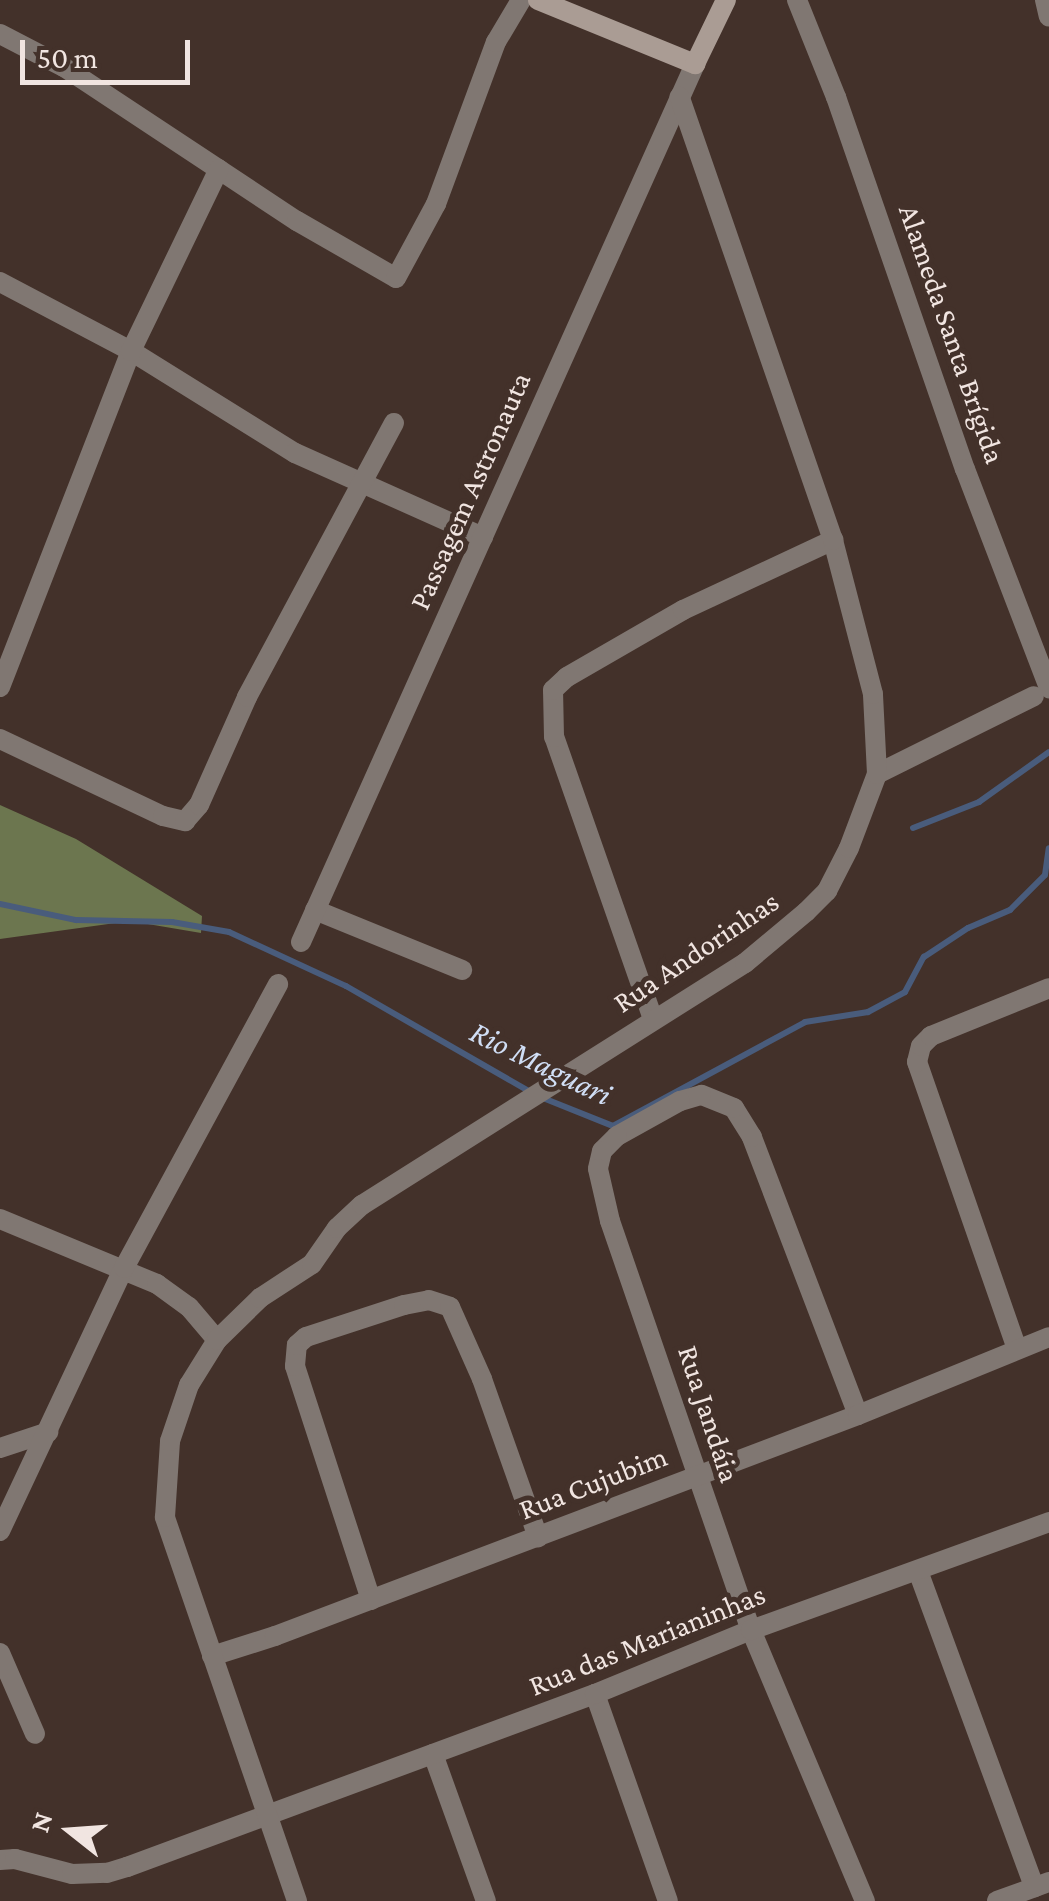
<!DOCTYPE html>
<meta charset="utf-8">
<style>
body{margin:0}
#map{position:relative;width:1049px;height:1901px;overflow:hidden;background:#43312a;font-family:"Crimson Pro",serif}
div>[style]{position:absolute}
.forest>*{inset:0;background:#6c764f}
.stream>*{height:6px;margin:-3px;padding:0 3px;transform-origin:3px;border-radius:3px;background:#495c7c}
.minor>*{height:20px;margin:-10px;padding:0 10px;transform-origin:10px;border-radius:10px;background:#807772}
.secondary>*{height:20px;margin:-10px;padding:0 10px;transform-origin:10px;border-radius:10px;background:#aa9c94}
span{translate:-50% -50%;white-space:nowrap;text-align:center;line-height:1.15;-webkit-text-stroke:10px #43312a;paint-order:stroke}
.street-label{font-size:30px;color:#f1e5e1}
.water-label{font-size:32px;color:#d0def5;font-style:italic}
.north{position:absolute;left:20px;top:1781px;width:100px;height:100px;-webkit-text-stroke:8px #43312a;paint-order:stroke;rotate:287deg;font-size:28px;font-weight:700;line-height:40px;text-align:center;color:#f1e5e1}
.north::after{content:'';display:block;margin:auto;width:35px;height:45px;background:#f1e5e1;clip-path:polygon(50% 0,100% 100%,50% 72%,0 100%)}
.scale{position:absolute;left:20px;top:40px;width:170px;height:45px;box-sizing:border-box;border:5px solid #f1e5e1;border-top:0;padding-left:12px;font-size:30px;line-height:35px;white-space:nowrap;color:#f1e5e1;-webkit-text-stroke:8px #43312a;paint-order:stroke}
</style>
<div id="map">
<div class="forest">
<div style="clip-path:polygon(0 805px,76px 839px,202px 916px,201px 933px,130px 921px,0 939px)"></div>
</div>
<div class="stream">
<div style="left:913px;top:828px;width:71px;rotate:-21.5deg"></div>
<div style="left:979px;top:802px;width:86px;rotate:-35.5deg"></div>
<div style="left:0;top:904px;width:78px;rotate:11.9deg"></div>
<div style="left:76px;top:920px;width:96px;rotate:1.2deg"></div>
<div style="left:172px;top:922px;width:58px;rotate:10deg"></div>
<div style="left:229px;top:932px;width:129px;rotate:24.8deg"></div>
<div style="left:346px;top:986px;width:215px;rotate:29.9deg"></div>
<div style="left:543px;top:1098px;width:75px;rotate:21.8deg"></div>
<div style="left:613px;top:1126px;width:218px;rotate:-28.4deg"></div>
<div style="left:805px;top:1022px;width:64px;rotate:-9deg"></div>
<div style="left:868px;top:1012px;width:42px;rotate:-28.4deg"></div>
<div style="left:905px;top:992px;width:40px;rotate:-62deg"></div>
<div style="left:924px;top:957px;width:53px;rotate:-33.4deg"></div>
<div style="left:968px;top:928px;width:46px;rotate:-23.2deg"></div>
<div style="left:1010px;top:910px;width:49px;rotate:-45deg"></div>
<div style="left:1045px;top:875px;width:27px;rotate:-82deg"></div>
</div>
<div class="minor">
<div style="left:797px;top:0;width:105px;rotate:68.1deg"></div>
<div style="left:836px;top:97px;width:394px;rotate:70.9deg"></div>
<div style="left:965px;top:469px;width:235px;rotate:69deg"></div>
<div style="left:1045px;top:0;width:17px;rotate:77deg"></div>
<div style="left:0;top:34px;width:72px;rotate:27.3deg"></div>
<div style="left:64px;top:67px;width:279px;rotate:33.5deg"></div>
<div style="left:297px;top:221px;width:114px;rotate:29.9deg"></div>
<div style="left:396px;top:278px;width:84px;rotate:-61.6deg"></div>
<div style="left:436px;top:204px;width:173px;rotate:-69.7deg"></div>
<div style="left:496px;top:42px;width:49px;rotate:-59.2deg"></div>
<div style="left:0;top:282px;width:148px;rotate:27.8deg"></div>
<div style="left:131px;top:351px;width:193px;rotate:31.9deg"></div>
<div style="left:295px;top:453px;width:206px;rotate:24.1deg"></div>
<div style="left:0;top:687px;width:361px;rotate:-68.7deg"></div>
<div style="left:131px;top:351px;width:202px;rotate:-64.2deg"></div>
<div style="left:0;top:739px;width:180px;rotate:25.3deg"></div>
<div style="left:163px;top:816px;width:23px;rotate:13deg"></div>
<div style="left:185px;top:821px;width:21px;rotate:-49deg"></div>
<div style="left:199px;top:805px;width:118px;rotate:-66deg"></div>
<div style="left:247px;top:697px;width:311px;rotate:-61.8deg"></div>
<div style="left:877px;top:774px;width:175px;rotate:-26.4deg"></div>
<div style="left:315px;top:910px;width:159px;rotate:22.2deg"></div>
<div style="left:301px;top:942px;width:962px;rotate:-65.83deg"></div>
<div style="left:653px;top:1019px;width:299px;rotate:-109.3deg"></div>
<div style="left:554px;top:737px;width:47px;rotate:-91.2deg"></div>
<div style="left:553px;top:690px;width:19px;rotate:-43deg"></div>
<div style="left:567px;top:677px;width:134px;rotate:-30deg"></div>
<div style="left:683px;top:610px;width:166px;rotate:-25deg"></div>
<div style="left:0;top:1219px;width:170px;rotate:22.5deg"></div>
<div style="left:157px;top:1284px;width:39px;rotate:36deg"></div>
<div style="left:189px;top:1307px;width:43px;rotate:49.7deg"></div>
<div style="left:1017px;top:1349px;width:304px;rotate:-109.2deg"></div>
<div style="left:917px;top:1062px;width:16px;rotate:-76deg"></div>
<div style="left:921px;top:1046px;width:14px;rotate:-45deg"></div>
<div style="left:931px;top:1036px;width:127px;rotate:-22.1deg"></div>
<div style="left:858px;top:1415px;width:298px;rotate:-110.9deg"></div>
<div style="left:752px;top:1137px;width:34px;rotate:-122deg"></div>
<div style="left:734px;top:1108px;width:35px;rotate:-158deg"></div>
<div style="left:701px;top:1095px;width:22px;rotate:164deg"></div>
<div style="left:680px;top:1101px;width:72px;rotate:150.9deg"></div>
<div style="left:617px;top:1136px;width:21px;rotate:135deg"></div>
<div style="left:602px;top:1151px;width:18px;rotate:103deg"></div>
<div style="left:598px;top:1169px;width:53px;rotate:77deg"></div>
<div style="left:610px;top:1221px;width:433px;rotate:71deg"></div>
<div style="left:751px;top:1630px;width:294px;rotate:67.2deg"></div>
<div style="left:0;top:1448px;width:51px;rotate:-18.4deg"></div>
<div style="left:0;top:1531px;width:291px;rotate:-64.8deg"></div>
<div style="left:124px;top:1268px;width:323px;rotate:-61.5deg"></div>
<div style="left:918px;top:1571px;width:337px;rotate:69.8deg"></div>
<div style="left:371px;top:1600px;width:246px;rotate:-108deg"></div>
<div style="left:295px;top:1366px;width:21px;rotate:-85deg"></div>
<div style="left:297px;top:1345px;width:12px;rotate:-42deg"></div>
<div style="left:306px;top:1337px;width:103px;rotate:-18.1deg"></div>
<div style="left:404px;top:1305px;width:25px;rotate:-11deg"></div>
<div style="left:429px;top:1300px;width:22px;rotate:18deg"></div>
<div style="left:450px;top:1307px;width:79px;rotate:66deg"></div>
<div style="left:482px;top:1379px;width:168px;rotate:70.5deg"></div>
<div style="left:0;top:1653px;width:88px;rotate:66.6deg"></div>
<div style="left:212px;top:1656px;width:66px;rotate:-17.6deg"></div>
<div style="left:275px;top:1636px;width:623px;rotate:-20.76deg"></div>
<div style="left:858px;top:1415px;width:206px;rotate:-22.2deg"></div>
<div style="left:595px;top:1694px;width:219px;rotate:70.6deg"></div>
<div style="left:433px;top:1754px;width:156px;rotate:70.2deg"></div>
<div style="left:0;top:1860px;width:15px;rotate:-4deg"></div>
<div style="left:15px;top:1859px;width:59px;rotate:14.7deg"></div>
<div style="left:72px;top:1874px;width:35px;rotate:-2deg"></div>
<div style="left:107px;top:1873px;width:21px;rotate:-17deg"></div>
<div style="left:127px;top:1867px;width:499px;rotate:-20.3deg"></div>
<div style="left:595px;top:1694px;width:169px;rotate:-22.3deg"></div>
<div style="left:751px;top:1630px;width:317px;rotate:-19.9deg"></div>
<div style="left:297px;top:1901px;width:406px;rotate:-109deg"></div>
<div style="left:165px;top:1517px;width:76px;rotate:-86.2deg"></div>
<div style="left:170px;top:1441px;width:59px;rotate:-71.3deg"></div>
<div style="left:189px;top:1385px;width:53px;rotate:-58.1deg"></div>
<div style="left:217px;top:1340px;width:60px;rotate:-44.3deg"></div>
<div style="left:260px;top:1298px;width:62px;rotate:-33.2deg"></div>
<div style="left:312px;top:1264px;width:44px;rotate:-55.2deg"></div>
<div style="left:337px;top:1228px;width:34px;rotate:-43deg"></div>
<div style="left:362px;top:1205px;width:453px;rotate:-32.3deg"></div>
<div style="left:745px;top:963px;width:80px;rotate:-39.9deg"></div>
<div style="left:806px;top:912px;width:30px;rotate:-45deg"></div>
<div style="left:827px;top:891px;width:48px;rotate:-62.9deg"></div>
<div style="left:849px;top:848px;width:79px;rotate:-69.3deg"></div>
<div style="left:877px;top:774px;width:80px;rotate:-92.9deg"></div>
<div style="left:873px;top:694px;width:159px;rotate:-104.6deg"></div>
<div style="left:833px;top:540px;width:469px;rotate:-109.1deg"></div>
<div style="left:997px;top:1901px;width:55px;rotate:-20.1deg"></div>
</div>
<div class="secondary">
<div style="left:538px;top:0;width:170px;rotate:22.2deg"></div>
<div style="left:695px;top:64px;width:71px;rotate:-64.2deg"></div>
</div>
<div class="street-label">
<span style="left:952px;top:334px;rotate:71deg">Alameda Santa Brígida</span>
<span style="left:470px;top:491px;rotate:-66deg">Passagem Astronauta</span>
<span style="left:696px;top:952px;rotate:-34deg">Rua Andorinhas</span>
<span style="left:709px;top:1414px;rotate:72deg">Rua Jandáia</span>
<span style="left:593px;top:1483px;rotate:-21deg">Rua Cujubim</span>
<span style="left:647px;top:1640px;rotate:-22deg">Rua das Marianinhas</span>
</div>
<div class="water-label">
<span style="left:541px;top:1063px;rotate:26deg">Rio Maguari</span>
</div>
<div class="north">N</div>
<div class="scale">50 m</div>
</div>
